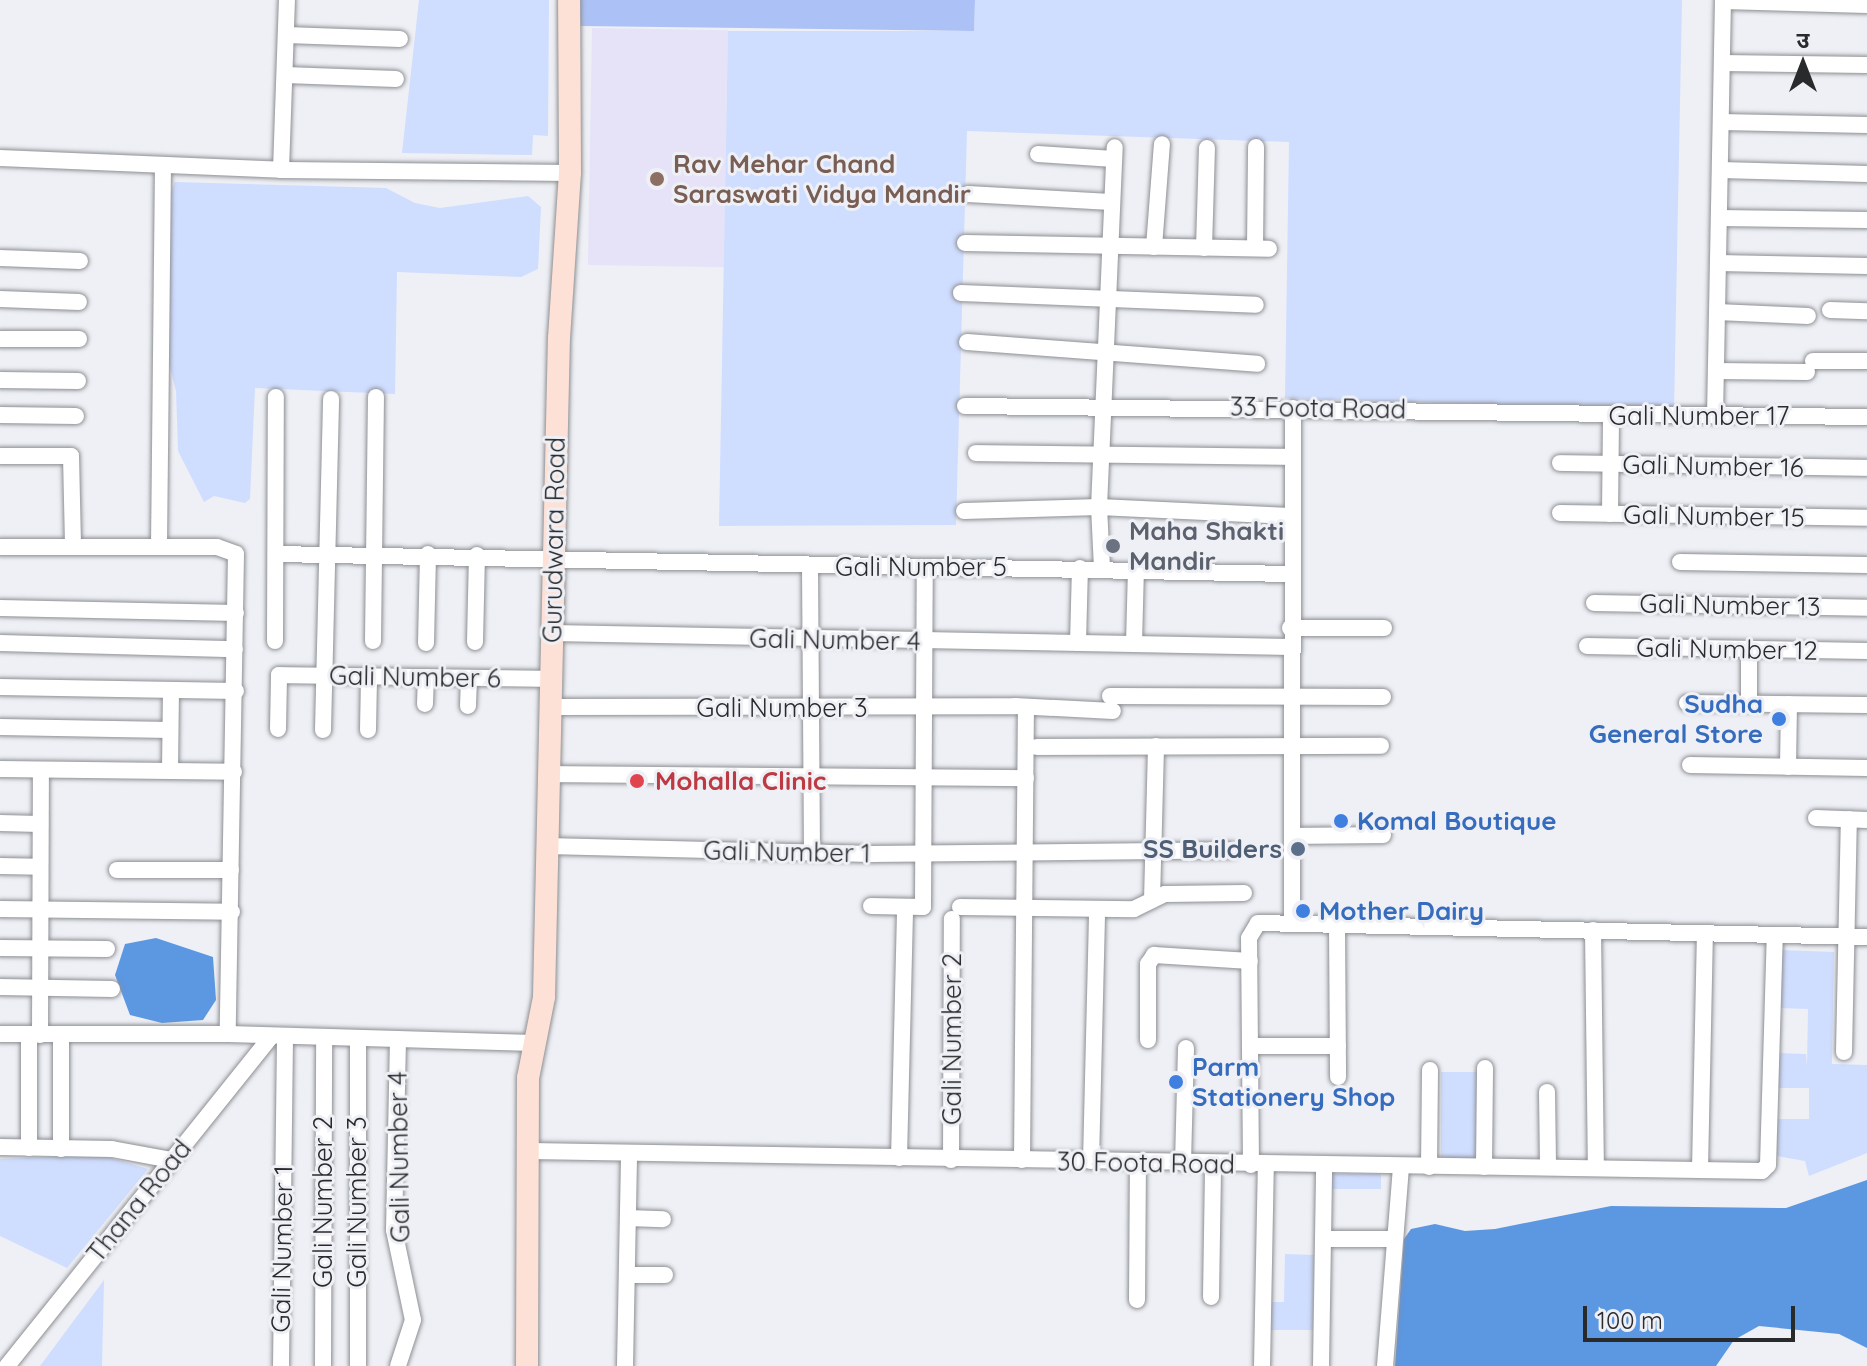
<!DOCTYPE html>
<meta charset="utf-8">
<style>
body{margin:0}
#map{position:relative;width:1867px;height:1366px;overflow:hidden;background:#eef0f5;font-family:Quicksand,"Noto Sans Devanagari",sans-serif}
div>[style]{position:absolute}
.education>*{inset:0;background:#e6e3f9;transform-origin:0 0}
.green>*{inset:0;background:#cfddff;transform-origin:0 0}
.forest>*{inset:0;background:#acc1f5}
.water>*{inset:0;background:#5c97e2}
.roads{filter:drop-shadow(0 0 2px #8d8f93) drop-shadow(0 0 2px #8d8f93)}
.street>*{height:16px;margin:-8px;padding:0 8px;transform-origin:8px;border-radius:8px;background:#fff}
.secondary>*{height:22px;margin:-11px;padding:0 11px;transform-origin:11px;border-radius:11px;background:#fee1d6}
.dots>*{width:22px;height:22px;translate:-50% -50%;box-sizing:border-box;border:4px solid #eef0f5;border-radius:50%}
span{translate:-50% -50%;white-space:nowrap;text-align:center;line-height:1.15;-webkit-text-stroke:6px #eef0f5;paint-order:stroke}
.education-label{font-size:26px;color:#785e54;font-weight:700}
.left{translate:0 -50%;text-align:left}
.street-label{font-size:26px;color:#292a2c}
.worship-label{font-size:26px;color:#5b616d;font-weight:700}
.shop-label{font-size:26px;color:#366cbe;font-weight:700}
.right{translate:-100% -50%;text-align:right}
.health-label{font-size:26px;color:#be3a42;font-weight:700}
.service-label{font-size:26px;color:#4e5e75;font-weight:700}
.north{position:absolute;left:1763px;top:24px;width:80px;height:80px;-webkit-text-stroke:6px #eef0f5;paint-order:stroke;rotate:0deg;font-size:22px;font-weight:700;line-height:32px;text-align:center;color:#292a2c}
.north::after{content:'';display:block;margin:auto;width:28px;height:36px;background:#292a2c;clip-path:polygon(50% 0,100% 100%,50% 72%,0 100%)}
.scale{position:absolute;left:1583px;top:1306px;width:212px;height:36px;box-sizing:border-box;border:4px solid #292a2c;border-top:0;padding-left:10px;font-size:24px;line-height:28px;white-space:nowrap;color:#292a2c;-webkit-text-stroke:6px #eef0f5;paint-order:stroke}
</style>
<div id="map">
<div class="education">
<div style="left:592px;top:28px;width:136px;height:237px;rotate:1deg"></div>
</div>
<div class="green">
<div style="clip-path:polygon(419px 0,549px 0,548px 136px,533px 135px,532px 155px,402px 153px)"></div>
<div style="clip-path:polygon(975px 0,1682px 0,1674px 410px,1285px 398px,1289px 142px,967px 131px,956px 525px,719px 526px,728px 31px,974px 31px)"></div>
<div style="clip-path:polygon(175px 182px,386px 188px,415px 203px,440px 208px,528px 196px,541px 207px,538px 269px,521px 277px,397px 272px,395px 394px,255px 388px,250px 499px,245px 503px,214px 496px,204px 502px,178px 451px,176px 391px,167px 356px,169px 198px)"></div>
<div style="clip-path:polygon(1780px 950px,1834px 952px,1832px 1064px,1867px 1065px,1867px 1153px,1809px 1176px,1805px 1161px,1777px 1156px,1777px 1119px,1809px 1119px,1809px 1088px,1778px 1088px,1777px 1053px,1806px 1054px,1807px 1066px,1808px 1009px,1779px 1008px)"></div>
<div style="left:1441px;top:1072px;width:38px;height:88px"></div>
<div style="clip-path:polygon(100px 1155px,148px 1169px,67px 1268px,0 1236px,0 1159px)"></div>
<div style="left:1329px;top:1174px;width:52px;height:15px"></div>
<div style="clip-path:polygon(1285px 1254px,1314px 1255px,1313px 1330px,1265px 1330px,1266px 1302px,1284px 1302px)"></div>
<div style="clip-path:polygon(104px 1280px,102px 1366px,40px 1366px)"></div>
</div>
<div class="forest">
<div style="clip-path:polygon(580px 0,975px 0,974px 31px,580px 26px)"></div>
</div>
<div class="water">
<div style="clip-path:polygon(156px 938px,213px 957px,216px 1000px,203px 1020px,162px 1023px,130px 1015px,115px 975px,125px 944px)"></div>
<div style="clip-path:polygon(1867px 1180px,1867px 1348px,1839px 1334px,1759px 1326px,1734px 1340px,1716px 1366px,1395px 1366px,1404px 1239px,1411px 1229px,1435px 1224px,1465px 1231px,1495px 1229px,1611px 1206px,1786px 1208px)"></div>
</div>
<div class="roads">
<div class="street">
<div style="left:1723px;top:1px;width:144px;rotate:1.6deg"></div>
<div style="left:286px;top:35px;width:114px;rotate:2deg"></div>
<div style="left:1722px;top:63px;width:145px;rotate:0.8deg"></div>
<div style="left:285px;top:75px;width:111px;rotate:2.1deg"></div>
<div style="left:1721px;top:122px;width:146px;rotate:1.2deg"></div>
<div style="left:1038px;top:154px;width:76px;rotate:3.8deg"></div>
<div style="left:0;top:158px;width:281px;rotate:2.4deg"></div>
<div style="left:281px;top:170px;width:289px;rotate:0.6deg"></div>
<div style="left:281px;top:170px;width:170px;rotate:-88deg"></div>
<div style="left:1721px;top:170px;width:146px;rotate:1.6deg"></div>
<div style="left:968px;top:194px;width:143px;rotate:3.2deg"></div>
<div style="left:1719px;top:218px;width:148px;rotate:0.8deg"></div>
<div style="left:965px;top:243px;width:304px;rotate:1.1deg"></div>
<div style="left:1154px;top:247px;width:103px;rotate:-85.6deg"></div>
<div style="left:1204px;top:248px;width:100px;rotate:-88.3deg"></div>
<div style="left:1255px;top:248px;width:101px;rotate:-89.4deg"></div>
<div style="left:0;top:258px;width:80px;rotate:2.1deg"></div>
<div style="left:1718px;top:263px;width:149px;rotate:1.2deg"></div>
<div style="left:961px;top:293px;width:295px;rotate:2.3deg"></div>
<div style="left:0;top:299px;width:79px;rotate:2.2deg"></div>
<div style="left:1830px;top:310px;width:37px;rotate:2deg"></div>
<div style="left:1717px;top:312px;width:91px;rotate:2.5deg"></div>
<div style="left:0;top:339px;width:79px"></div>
<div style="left:967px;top:342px;width:291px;rotate:4.3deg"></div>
<div style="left:1813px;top:361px;width:54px"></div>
<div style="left:1716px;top:371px;width:91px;rotate:0.6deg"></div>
<div style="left:0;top:380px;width:78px;rotate:0.7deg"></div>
<div style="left:965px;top:406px;width:902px;rotate:0.7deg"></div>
<div style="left:0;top:415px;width:76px;rotate:0.8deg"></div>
<div style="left:1715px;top:416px;width:416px;rotate:-88.9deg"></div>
<div style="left:976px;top:453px;width:316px;rotate:0.7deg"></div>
<div style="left:0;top:456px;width:71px"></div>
<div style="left:71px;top:456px;width:91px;rotate:88.7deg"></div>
<div style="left:1560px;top:463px;width:307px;rotate:0.9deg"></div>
<div style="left:964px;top:511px;width:135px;rotate:-1.7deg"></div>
<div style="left:1099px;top:507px;width:191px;rotate:2.7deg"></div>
<div style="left:1560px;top:513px;width:307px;rotate:0.9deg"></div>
<div style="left:1610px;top:514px;width:99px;rotate:-89.4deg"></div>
<div style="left:159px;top:546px;width:381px;rotate:-89.4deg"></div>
<div style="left:0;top:547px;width:217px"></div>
<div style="left:217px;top:547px;width:20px;rotate:20deg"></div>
<div style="left:236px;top:554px;width:480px;rotate:91deg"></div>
<div style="left:276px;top:554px;width:1013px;rotate:1.13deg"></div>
<div style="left:1680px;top:562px;width:187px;rotate:0.9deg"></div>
<div style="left:810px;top:567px;width:286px;rotate:89.6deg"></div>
<div style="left:1102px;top:568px;width:61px;rotate:-92.8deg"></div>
<div style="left:1099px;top:507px;width:360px;rotate:-87.5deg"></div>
<div style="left:1594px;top:603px;width:273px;rotate:1deg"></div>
<div style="left:0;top:608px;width:236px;rotate:1.2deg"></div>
<div style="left:1290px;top:628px;width:94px"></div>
<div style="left:552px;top:633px;width:739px;rotate:1.09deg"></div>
<div style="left:275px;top:641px;width:244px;rotate:-89.8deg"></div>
<div style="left:373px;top:641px;width:244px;rotate:-89.3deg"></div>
<div style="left:475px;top:642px;width:87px;rotate:-88.7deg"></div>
<div style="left:0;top:643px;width:235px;rotate:1.5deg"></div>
<div style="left:426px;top:643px;width:89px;rotate:-88.7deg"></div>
<div style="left:1078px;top:643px;width:75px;rotate:-88.5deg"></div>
<div style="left:1134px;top:644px;width:75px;rotate:-88.5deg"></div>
<div style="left:1587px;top:646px;width:280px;rotate:1deg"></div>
<div style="left:1749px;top:649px;width:55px;rotate:90deg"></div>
<div style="left:0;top:687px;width:236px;rotate:1deg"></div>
<div style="left:1110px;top:696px;width:273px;rotate:0.2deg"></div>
<div style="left:1687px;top:703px;width:180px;rotate:0.6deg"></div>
<div style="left:425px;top:704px;width:27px;rotate:-88deg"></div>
<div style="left:468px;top:706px;width:28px;rotate:-88deg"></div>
<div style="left:550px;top:707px;width:465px;rotate:-0.1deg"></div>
<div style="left:1015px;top:706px;width:98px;rotate:2.9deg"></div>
<div style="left:0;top:727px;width:170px;rotate:1deg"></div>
<div style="left:278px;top:729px;width:54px;rotate:-88.9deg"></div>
<div style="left:279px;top:675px;width:272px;rotate:0.8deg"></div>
<div style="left:323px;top:730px;width:331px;rotate:-88.6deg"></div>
<div style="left:368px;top:730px;width:54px;rotate:-88.9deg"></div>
<div style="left:1037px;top:747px;width:344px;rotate:-0.2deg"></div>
<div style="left:1690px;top:765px;width:177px;rotate:1deg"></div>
<div style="left:1788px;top:767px;width:63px;rotate:-89.1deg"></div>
<div style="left:0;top:769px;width:234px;rotate:0.7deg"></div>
<div style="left:170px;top:771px;width:81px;rotate:-89.3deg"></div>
<div style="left:549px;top:774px;width:477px;rotate:0.5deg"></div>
<div style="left:1816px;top:818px;width:51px;rotate:2.2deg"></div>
<div style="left:0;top:823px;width:40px;rotate:1.4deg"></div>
<div style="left:1292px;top:836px;width:91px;rotate:-0.6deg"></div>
<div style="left:547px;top:846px;width:324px;rotate:1.4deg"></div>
<div style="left:871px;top:854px;width:361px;rotate:-0.6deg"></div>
<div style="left:0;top:866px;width:39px;rotate:1deg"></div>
<div style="left:117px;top:870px;width:114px"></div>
<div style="left:1152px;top:900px;width:154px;rotate:-88.5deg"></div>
<div style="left:871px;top:906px;width:52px;rotate:1.1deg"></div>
<div style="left:923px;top:907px;width:340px;rotate:-89.7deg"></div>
<div style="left:960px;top:907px;width:174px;rotate:0.7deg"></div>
<div style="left:1134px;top:909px;width:34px;rotate:-26deg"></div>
<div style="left:1165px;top:894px;width:79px;rotate:-0.7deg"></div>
<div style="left:0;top:909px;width:232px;rotate:0.7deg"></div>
<div style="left:1292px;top:924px;width:516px;rotate:-89.89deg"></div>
<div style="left:1337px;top:925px;width:152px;rotate:89.6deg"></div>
<div style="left:1593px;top:930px;width:238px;rotate:89.3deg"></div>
<div style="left:0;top:948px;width:107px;rotate:0.5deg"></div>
<div style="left:0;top:987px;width:112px;rotate:1deg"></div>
<div style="left:0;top:1034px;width:228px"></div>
<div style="left:228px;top:1034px;width:306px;rotate:1.7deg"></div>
<div style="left:40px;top:1035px;width:259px;rotate:-89.8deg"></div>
<div style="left:398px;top:1039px;width:191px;rotate:91.2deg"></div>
<div style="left:394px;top:1230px;width:92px;rotate:78.1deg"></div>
<div style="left:413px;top:1320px;width:48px;rotate:108.1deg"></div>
<div style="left:1148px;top:1040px;width:76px;rotate:-90deg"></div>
<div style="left:1148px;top:964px;width:11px;rotate:-56deg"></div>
<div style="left:1154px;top:955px;width:96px;rotate:3.6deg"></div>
<div style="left:1252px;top:1046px;width:86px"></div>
<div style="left:1844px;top:1052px;width:233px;rotate:-88.8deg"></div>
<div style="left:1547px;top:1092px;width:75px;rotate:89.2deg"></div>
<div style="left:0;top:1147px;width:112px;rotate:1deg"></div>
<div style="left:112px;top:1149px;width:61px;rotate:10.4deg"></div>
<div style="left:29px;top:1148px;width:113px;rotate:-90deg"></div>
<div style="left:61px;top:1149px;width:114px;rotate:-90deg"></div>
<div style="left:530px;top:1151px;width:1232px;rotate:0.93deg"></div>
<div style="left:1762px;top:1171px;width:8px;rotate:-45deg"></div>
<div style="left:1768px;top:1165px;width:230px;rotate:-88.3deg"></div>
<div style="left:899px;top:1158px;width:250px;rotate:-88.6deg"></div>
<div style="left:951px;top:1160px;width:241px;rotate:-89.8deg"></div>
<div style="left:1022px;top:1160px;width:453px;rotate:-89.5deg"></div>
<div style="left:1091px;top:1161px;width:252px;rotate:-88.6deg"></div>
<div style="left:1183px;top:1163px;width:115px;rotate:-88.5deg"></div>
<div style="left:1251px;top:1165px;width:227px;rotate:-90.5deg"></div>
<div style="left:1249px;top:938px;width:17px;rotate:-59deg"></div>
<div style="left:1258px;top:923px;width:609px;rotate:1.32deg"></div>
<div style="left:1429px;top:1167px;width:97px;rotate:-89.4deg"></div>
<div style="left:1484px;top:1167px;width:99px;rotate:-89.4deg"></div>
<div style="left:1700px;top:1169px;width:236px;rotate:-88.8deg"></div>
<div style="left:628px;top:1218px;width:35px;rotate:2deg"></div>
<div style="left:1323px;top:1239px;width:69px"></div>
<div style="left:627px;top:1275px;width:38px"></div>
<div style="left:1211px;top:1297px;width:134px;rotate:-89.1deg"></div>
<div style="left:1137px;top:1300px;width:138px;rotate:-89.6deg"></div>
<div style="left:7px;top:1366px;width:423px;rotate:-51.3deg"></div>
<div style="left:281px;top:1366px;width:330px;rotate:-89.3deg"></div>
<div style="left:323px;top:1366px;width:329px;rotate:-89.8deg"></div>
<div style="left:358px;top:1366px;width:328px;rotate:-90deg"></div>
<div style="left:625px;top:1366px;width:213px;rotate:-88.9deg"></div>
<div style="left:1262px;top:1366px;width:201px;rotate:-88.9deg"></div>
<div style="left:1321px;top:1366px;width:200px;rotate:-89.1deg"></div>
<div style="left:1385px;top:1366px;width:200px;rotate:-85.4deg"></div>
</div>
<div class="secondary">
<div style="left:527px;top:1366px;width:288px;rotate:-89.8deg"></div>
<div style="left:528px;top:1078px;width:83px;rotate:-78.8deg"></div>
<div style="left:544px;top:997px;width:659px;rotate:-88.7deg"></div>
<div style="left:559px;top:338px;width:165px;rotate:-86.2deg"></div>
<div style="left:570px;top:173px;width:173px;rotate:-90.3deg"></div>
</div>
</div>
<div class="dots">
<div style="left:657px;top:179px;background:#8d6e63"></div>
<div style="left:1113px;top:546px;background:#6b7280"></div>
<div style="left:1779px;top:719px;background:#3f7fe0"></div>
<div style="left:637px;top:781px;background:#e0444e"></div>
<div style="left:1341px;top:821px;background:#3f7fe0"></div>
<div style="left:1298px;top:849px;background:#5c6f8a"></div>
<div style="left:1303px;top:911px;background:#3f7fe0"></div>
<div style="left:1176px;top:1082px;background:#3f7fe0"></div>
</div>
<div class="education-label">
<span class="left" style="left:673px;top:179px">Rav Mehar Chand<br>Saraswati Vidya Mandir</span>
</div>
<div class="street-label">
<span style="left:1318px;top:408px;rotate:1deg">33 Foota Road</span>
<span style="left:1699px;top:416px">Gali Number 17</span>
<span style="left:1713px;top:466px;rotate:1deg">Gali Number 16</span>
<span style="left:1714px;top:516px;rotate:1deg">Gali Number 15</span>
<span style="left:554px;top:540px;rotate:-89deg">Gurudwara Road</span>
<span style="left:921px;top:567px">Gali Number 5</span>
<span style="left:1730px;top:605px;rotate:1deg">Gali Number 13</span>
<span style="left:835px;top:640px;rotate:1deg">Gali Number 4</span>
<span style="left:1727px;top:649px;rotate:1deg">Gali Number 12</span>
<span style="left:415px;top:677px;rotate:1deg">Gali Number 6</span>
<span style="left:782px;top:708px">Gali Number 3</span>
<span style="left:787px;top:852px;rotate:1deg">Gali Number 1</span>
<span style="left:952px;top:1039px;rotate:-90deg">Gali Number 2</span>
<span style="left:399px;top:1157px;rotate:-91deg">Gali Number 4</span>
<span style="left:1146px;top:1163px;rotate:1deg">30 Foota Road</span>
<span style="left:139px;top:1201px;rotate:-51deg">Thana Road</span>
<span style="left:323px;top:1202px;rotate:-90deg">Gali Number 2</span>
<span style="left:357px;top:1202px;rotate:-90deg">Gali Number 3</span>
<span style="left:282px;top:1249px;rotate:-89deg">Gali Number 1</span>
</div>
<div class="worship-label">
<span class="left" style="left:1129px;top:546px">Maha Shakti<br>Mandir</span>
</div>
<div class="shop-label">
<span class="right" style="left:1763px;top:719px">Sudha<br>General Store</span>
<span class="left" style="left:1357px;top:821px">Komal Boutique</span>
<span class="left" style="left:1319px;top:911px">Mother Dairy</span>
<span class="left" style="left:1192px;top:1082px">Parm<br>Stationery Shop</span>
</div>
<div class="health-label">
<span class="left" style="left:655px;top:781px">Mohalla Clinic</span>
</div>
<div class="service-label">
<span class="right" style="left:1282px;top:849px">SS Builders</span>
</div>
<div class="north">उ</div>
<div class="scale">100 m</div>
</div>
